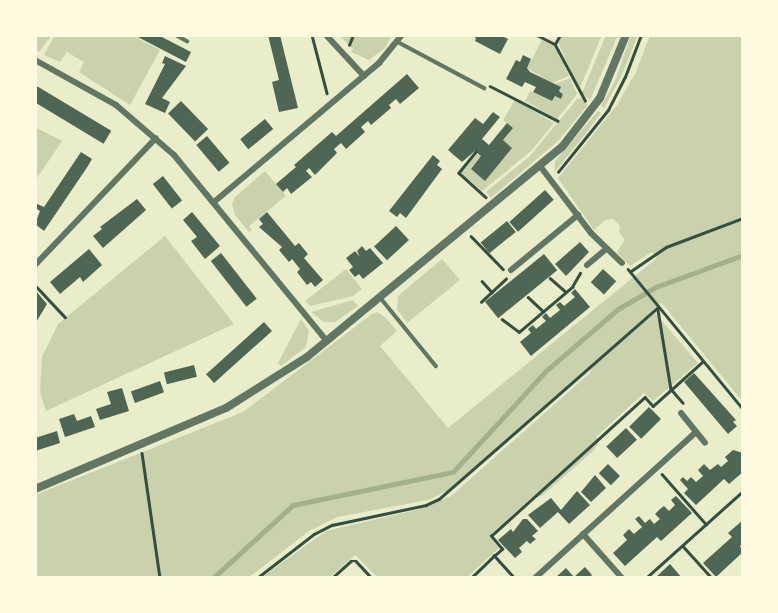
<!DOCTYPE html>
<style>
body{margin:0}
#map{position:relative;width:778px;height:613px;overflow:hidden;background:#e9edc9;font-family:"DM Sans",sans-serif}
div>[style]{position:absolute}
.green>*{inset:0;background:#cad2ad}
.stream>*{height:4.5px;margin:-2.25px;padding:0 2.25px;transform-origin:2.25px;border-radius:2.25px;background:#a3b18a}
.building>*{inset:0;background:#4f6655;transform-origin:0 0}
.path>*{height:2.5px;margin:-1.25px;padding:0 1.25px;transform-origin:1.25px;border-radius:1.25px;background:#344e41}
.service>*{height:3.5px;margin:-1.75px;padding:0 1.75px;transform-origin:1.75px;border-radius:1.75px;background:#617663}
.minor>*{height:6px;margin:-3px;padding:0 3px;transform-origin:3px;border-radius:3px;background:#617663}
.tertiary>*{height:8px;margin:-4px;padding:0 4px;transform-origin:4px;border-radius:4px;background:#617663}
span{translate:-50% -50%;white-space:nowrap;text-align:center;line-height:1.15;-webkit-text-stroke:5px #fefae0;paint-order:stroke}
.frame{position:absolute;inset:0;border:37px solid #fefae0;pointer-events:none}
</style>
<div id="map">
<div class="green">
<div style="clip-path:polygon(35px 35px,52px 35px,39px 52px,35px 50px)"></div>
<div style="clip-path:polygon(55px 35px,132px 35px,160px 50px,130px 105px,79px 72px,84px 62px,67px 52px,60px 62px,44px 55px)"></div>
<div style="clip-path:polygon(339px 35px,392px 35px,385px 48px,369px 60px,351px 52px,353px 49px)"></div>
<div style="clip-path:polygon(562px 35px,602px 35px,579px 90px,558px 42px)"></div>
<div style="clip-path:polygon(606px 35px,618px 35px,590px 100px,582px 93px)"></div>
<div style="clip-path:polygon(631px 35px,638px 35px,621px 77px,604px 108px,601px 106px,615px 81px)"></div>
<div style="clip-path:polygon(650px 35px,743px 35px,743px 402px,661px 302px,625px 338px,655px 313px,698px 363px,653px 401px,644px 393px,596px 437px,600px 440px,594px 450px,542px 496px,531px 498px,489px 536px,499px 548px,466px 578px,378px 578px,355px 555px,329px 578px,261px 578px,326px 531px,424px 508px,451px 496px,591px 372px,590px 368px,451px 489px,428px 500px,337px 517px,309px 531px,248px 578px,35px 578px,35px 495px,243px 412px,372px 314px,378px 312px,386px 318px,397px 331px,380px 346px,448px 428px,657px 258px,652px 252px,630px 266px,617px 252px,625px 240px,619px 232px,620px 226px,613px 219px,605px 220px,594px 230px,558px 178px,617px 105px,636px 72px)"></div>
<div style="clip-path:polygon(542px 40px,555px 46px,569px 76px,552px 83px,527px 68px)"></div>
<div style="clip-path:polygon(570px 78px,577px 94px,557px 119px,525px 101px,530px 91px,552px 101px,555px 96px,561px 99px,563px 94px,555px 84px)"></div>
<div style="clip-path:polygon(581px 98px,588px 105px,558px 141px,491px 198px,486px 192px,530px 156px,577px 99px)"></div>
<div style="clip-path:polygon(515px 100px,554px 123px,531px 151px,482px 191px,461px 173px,477px 153px,481px 156px,471px 169px,485px 180px,512px 148px,503px 140px,513px 128px,503px 120px)"></div>
<div style="clip-path:polygon(598px 111px,601px 113px,584px 136px,554px 173px,555px 161px)"></div>
<div style="clip-path:polygon(35px 127px,62px 141px,35px 181px)"></div>
<div style="clip-path:polygon(265px 171px,286px 196px,249px 226px,252px 230px,249px 232px,235px 215px,232px 204px,235px 197px)"></div>
<div style="clip-path:polygon(165px 236px,234px 324px,46px 411px,40px 392px,42px 357px,58px 324px)"></div>
<div style="clip-path:polygon(442px 259px,460px 280px,407px 323px,397px 309px,398px 296px)"></div>
<div style="clip-path:polygon(346px 269px,362px 289px,353px 296px,310px 306px,305px 301px)"></div>
<div style="clip-path:polygon(353px 300px,358px 306px,335px 322px,324px 322px,311px 312px)"></div>
<div style="clip-path:polygon(301px 319px,309px 331px,306px 347px,281px 366px,278px 363px)"></div>
</div>
<div class="stream">
<div style="left:213px;top:578px;width:108px;rotate:-42.4deg"></div>
<div style="left:293px;top:505px;width:163px;rotate:-11.7deg"></div>
<div style="left:453px;top:472px;width:137px;rotate:-47.4deg"></div>
<div style="left:546px;top:371px;width:95px;rotate:-40.7deg"></div>
<div style="left:618px;top:309px;width:44px;rotate:-30.1deg"></div>
<div style="left:656px;top:287px;width:93px;rotate:-20.2deg"></div>
</div>
<div class="building">
<div style="clip-path:polygon(134px 35px,158px 35px,191px 52px,186px 62px)"></div>
<div style="clip-path:polygon(268px 35px,280px 35px,298px 108px,279px 112px,272px 82px,279px 80px)"></div>
<div style="clip-path:polygon(471px 35px,500px 35px,508px 39px,500px 54px,475px 41px,476px 38px)"></div>
<div style="clip-path:polygon(523px 55px,531px 59px,527px 68px,530px 72px,561px 87px,559px 91px,563px 94px,561px 99px,555px 96px,552px 101px,533px 92px,536px 87px,525px 82px,522px 87px,506px 79px,516px 60px,520px 62px)"></div>
<div style="clip-path:polygon(165px 56px,186px 66px,162px 98px,170px 102px,165px 113px,145px 104px,165px 64px,162px 63px)"></div>
<div style="clip-path:polygon(407px 74px,419px 88px,400px 104px,396px 99px,389px 105px,391px 108px,371px 125px,368px 121px,361px 127px,365px 132px,346px 149px,341px 143px,334px 149px,337px 153px,315px 175px,309px 168px,306px 171px,312px 177px,291px 194px,287px 188px,283px 192px,276px 184px,296px 167px,294px 165px,332px 132px,336px 136px)"></div>
<div style="left:35px;top:85px;width:89px;height:15px;rotate:31deg"></div>
<div style="left:181px;top:101px;width:39px;height:18px;rotate:46deg"></div>
<div style="clip-path:polygon(493px 112px,500px 117px,482px 139px,489px 145px,507px 123px,513px 128px,503px 140px,512px 148px,485px 181px,471px 169px,481px 156px,475px 151px,462px 162px,448px 150px,475px 118px,483px 124px)"></div>
<div style="left:265px;top:119px;width:13px;height:32px;rotate:51deg"></div>
<div style="left:207px;top:136px;width:35px;height:14px;rotate:50deg"></div>
<div style="clip-path:polygon(81px 152px,92px 159px,88px 166px,44px 231px,35px 224px,40px 211px,35px 208px,35px 203px,44px 207px)"></div>
<div style="clip-path:polygon(433px 155px,440px 161px,437px 165px,442px 169px,406px 218px,400px 213px,397px 217px,389px 211px)"></div>
<div style="left:163px;top:176px;width:31px;height:13px;rotate:52deg"></div>
<div style="left:545px;top:190px;width:13px;height:48px;rotate:48deg"></div>
<div style="clip-path:polygon(137px 199px,146px 210px,103px 248px,93px 236px,102px 229px,100px 227px)"></div>
<div style="clip-path:polygon(192px 212px,220px 246px,205px 259px,191px 241px,197px 237px,183px 220px)"></div>
<div style="clip-path:polygon(267px 212px,295px 246px,299px 243px,308px 254px,304px 258px,323px 280px,315px 287px,311px 282px,307px 285px,297px 272px,300px 269px,292px 259px,289px 262px,279px 250px,282px 247px,259px 227px,263px 224px,259px 219px)"></div>
<div style="left:507px;top:221px;width:14px;height:34px;rotate:51deg"></div>
<div style="left:396px;top:226px;width:19px;height:30px;rotate:47deg"></div>
<div style="clip-path:polygon(580px 242px,589px 252px,566px 276px,555px 264px)"></div>
<div style="clip-path:polygon(362px 246px,366px 251px,370px 248px,383px 263px,363px 279px,359px 274px,355px 277px,349px 270px,353px 267px,346px 258px,355px 251px,360px 257px,357px 251px)"></div>
<div style="clip-path:polygon(89px 249px,102px 265px,83px 282px,80px 277px,60px 294px,50px 282px)"></div>
<div style="left:221px;top:253px;width:58px;height:13px;rotate:52deg"></div>
<div style="left:544px;top:254px;width:21px;height:76px;rotate:51deg"></div>
<div style="left:603px;top:269px;width:18px;height:18px;rotate:43deg"></div>
<div style="clip-path:polygon(575px 289px,590px 307px,531px 356px,520px 342px,531px 333px,528px 329px,533px 325px,536px 329px,546px 321px,542px 317px,546px 313px,550px 318px,560px 310px,556px 305px,560px 302px,564px 306px,575px 297px,571px 293px)"></div>
<div style="clip-path:polygon(35px 290px,47px 304px,35px 324px)"></div>
<div style="left:264px;top:322px;width:12px;height:78px;rotate:48deg"></div>
<div style="left:194px;top:365px;width:12px;height:31px;rotate:76deg"></div>
<div style="clip-path:polygon(694px 373px,736px 420px,733px 422px,737px 426px,728px 434px,684px 382px)"></div>
<div style="left:160px;top:381px;width:12px;height:31px;rotate:70deg"></div>
<div style="clip-path:polygon(122px 388px,129px 411px,100px 420px,96px 409px,111px 404px,107px 392px)"></div>
<div style="left:649px;top:407px;width:17px;height:28px;rotate:45deg"></div>
<div style="clip-path:polygon(74px 414px,77px 421px,91px 416px,95px 427px,65px 437px,59px 419px)"></div>
<div style="left:626px;top:428px;width:16px;height:27px;rotate:47deg"></div>
<div style="clip-path:polygon(57px 431px,60px 443px,35px 451px,35px 438px)"></div>
<div style="clip-path:polygon(733px 450px,743px 453px,743px 472px,729px 484px,724px 479px,696px 505px,684px 493px,688px 489px,680px 480px,683px 477px,687px 481px,691px 477px,696px 482px,703px 476px,698px 470px,704px 464px,710px 470px,718px 464px,721px 467px,728px 461px,725px 457px)"></div>
<div style="left:608px;top:464px;width:17px;height:13px;rotate:45deg"></div>
<div style="clip-path:polygon(595px 475px,606px 488px,591px 502px,581px 492px)"></div>
<div style="clip-path:polygon(577px 491px,590px 505px,569px 524px,558px 512px,540px 528px,528px 515px,551px 498px,561px 510px)"></div>
<div style="clip-path:polygon(676px 496px,692px 513px,661px 541px,657px 537px,625px 566px,613px 553px,627px 540px,623px 535px,629px 529px,634px 534px,642px 527px,635px 519px,639px 516px,645px 523px,650px 519px,654px 524px,660px 519px,655px 514px,660px 509px,664px 506px,669px 511px,675px 505px,671px 500px)"></div>
<div style="clip-path:polygon(523px 519px,527px 519px,538px 531px,532px 536px,536px 539px,530px 544px,527px 541px,519px 548px,522px 552px,515px 558px,498px 540px,511px 529px,513px 532px)"></div>
<div style="clip-path:polygon(743px 520px,743px 543px,740px 546px,743px 552px,716px 577px,703px 563px,732px 537px,728px 533px)"></div>
<div style="clip-path:polygon(670px 564px,682px 578px,655px 578px)"></div>
<div style="clip-path:polygon(585px 567px,592px 575px,589px 578px,555px 578px,566px 568px,574px 577px)"></div>
</div>
<div class="path">
<div style="left:312px;top:35px;width:60px;rotate:75.5deg"></div>
<div style="left:537px;top:35px;width:20px;rotate:27deg"></div>
<div style="left:555px;top:44px;width:64px;rotate:61.8deg"></div>
<div style="left:555px;top:44px;width:10px;rotate:-61deg"></div>
<div style="left:349px;top:45px;width:11px;rotate:-68deg"></div>
<div style="left:490px;top:86px;width:76px;rotate:27.2deg"></div>
<div style="left:476px;top:152px;width:27px;rotate:129deg"></div>
<div style="left:459px;top:173px;width:36px;rotate:42deg"></div>
<div style="left:558px;top:172px;width:80px;rotate:-51.1deg"></div>
<div style="left:608px;top:110px;width:37px;rotate:-63deg"></div>
<div style="left:625px;top:77px;width:45px;rotate:-69.1deg"></div>
<div style="left:471px;top:236px;width:46px;rotate:45.9deg"></div>
<div style="left:628px;top:269px;width:181px;rotate:50.6deg"></div>
<div style="left:631px;top:271px;width:42px;rotate:-34.4deg"></div>
<div style="left:666px;top:247px;width:82px;rotate:-20.6deg"></div>
<div style="left:550px;top:278px;width:21px;rotate:41deg"></div>
<div style="left:482px;top:281px;width:15px;rotate:48deg"></div>
<div style="left:35px;top:285px;width:44px;rotate:46.8deg"></div>
<div style="left:528px;top:297px;width:21px;rotate:43deg"></div>
<div style="left:481px;top:302px;width:34px;rotate:-43deg"></div>
<div style="left:658px;top:310px;width:80px;rotate:80.7deg"></div>
<div style="left:671px;top:389px;width:18px;rotate:49deg"></div>
<div style="left:502px;top:319px;width:21px;rotate:37deg"></div>
<div style="left:519px;top:332px;width:70px;rotate:-40.3deg"></div>
<div style="left:572px;top:287px;width:16px;rotate:-60deg"></div>
<div style="left:142px;top:453px;width:126px;rotate:81.8deg"></div>
<div style="left:662px;top:474px;width:67px;rotate:48.7deg"></div>
<div style="left:683px;top:546px;width:43px;rotate:47.8deg"></div>
<div style="left:257px;top:578px;width:72px;rotate:-37.7deg"></div>
<div style="left:314px;top:534px;width:20px;rotate:-27deg"></div>
<div style="left:332px;top:525px;width:96px;rotate:-12deg"></div>
<div style="left:426px;top:505px;width:14px;rotate:-25deg"></div>
<div style="left:439px;top:499px;width:291px;rotate:-41.2deg"></div>
<div style="left:332px;top:578px;width:25px;rotate:-42deg"></div>
<div style="left:351px;top:561px;width:5px"></div>
<div style="left:356px;top:561px;width:23px;rotate:47deg"></div>
<div style="left:471px;top:578px;width:32px;rotate:-44deg"></div>
<div style="left:514px;top:578px;width:30px;rotate:-132deg"></div>
<div style="left:494px;top:556px;width:11px;rotate:-41deg"></div>
<div style="left:502px;top:549px;width:17px;rotate:-130deg"></div>
<div style="left:491px;top:536px;width:207px;rotate:-42.1deg"></div>
<div style="left:645px;top:397px;width:12px;rotate:48deg"></div>
<div style="left:653px;top:406px;width:66px;rotate:-41.9deg"></div>
<div style="left:646px;top:578px;width:130px;rotate:-41.9deg"></div>
</div>
<div class="service">
<div style="left:176px;top:35px;width:13px;rotate:29deg"></div>
<div style="left:398px;top:42px;width:98px;rotate:28.1deg"></div>
<div style="left:380px;top:297px;width:89px;rotate:50.9deg"></div>
</div>
<div class="minor">
<div style="left:326px;top:35px;width:56px;rotate:47.2deg"></div>
<div style="left:35px;top:60px;width:93px;rotate:29.1deg"></div>
<div style="left:116px;top:105px;width:77px;rotate:40.8deg"></div>
<div style="left:174px;top:155px;width:238px;rotate:50.6deg"></div>
<div style="left:540px;top:166px;width:84px;rotate:52.7deg"></div>
<div style="left:591px;top:233px;width:43px;rotate:44.1deg"></div>
<div style="left:214px;top:202px;width:216px;rotate:-40.1deg"></div>
<div style="left:379px;top:63px;width:36px;rotate:-51deg"></div>
<div style="left:35px;top:265px;width:175px;rotate:-46.4deg"></div>
<div style="left:587px;top:265px;width:25px;rotate:-40deg"></div>
<div style="left:511px;top:270px;width:87px;rotate:-39.4deg"></div>
<div style="left:681px;top:413px;width:38px;rotate:51deg"></div>
<div style="left:583px;top:534px;width:59px;rotate:48.4deg"></div>
<div style="left:535px;top:578px;width:217px;rotate:-42.2deg"></div>
</div>
<div class="tertiary">
<div style="left:35px;top:489px;width:207px;rotate:-23deg"></div>
<div style="left:226px;top:408px;width:96px;rotate:-32.2deg"></div>
<div style="left:307px;top:357px;width:330px;rotate:-39.5deg"></div>
<div style="left:562px;top:147px;width:62px;rotate:-52.2deg"></div>
<div style="left:600px;top:98px;width:68px;rotate:-67.6deg"></div>
</div>
<div class="frame"></div>
</div>
